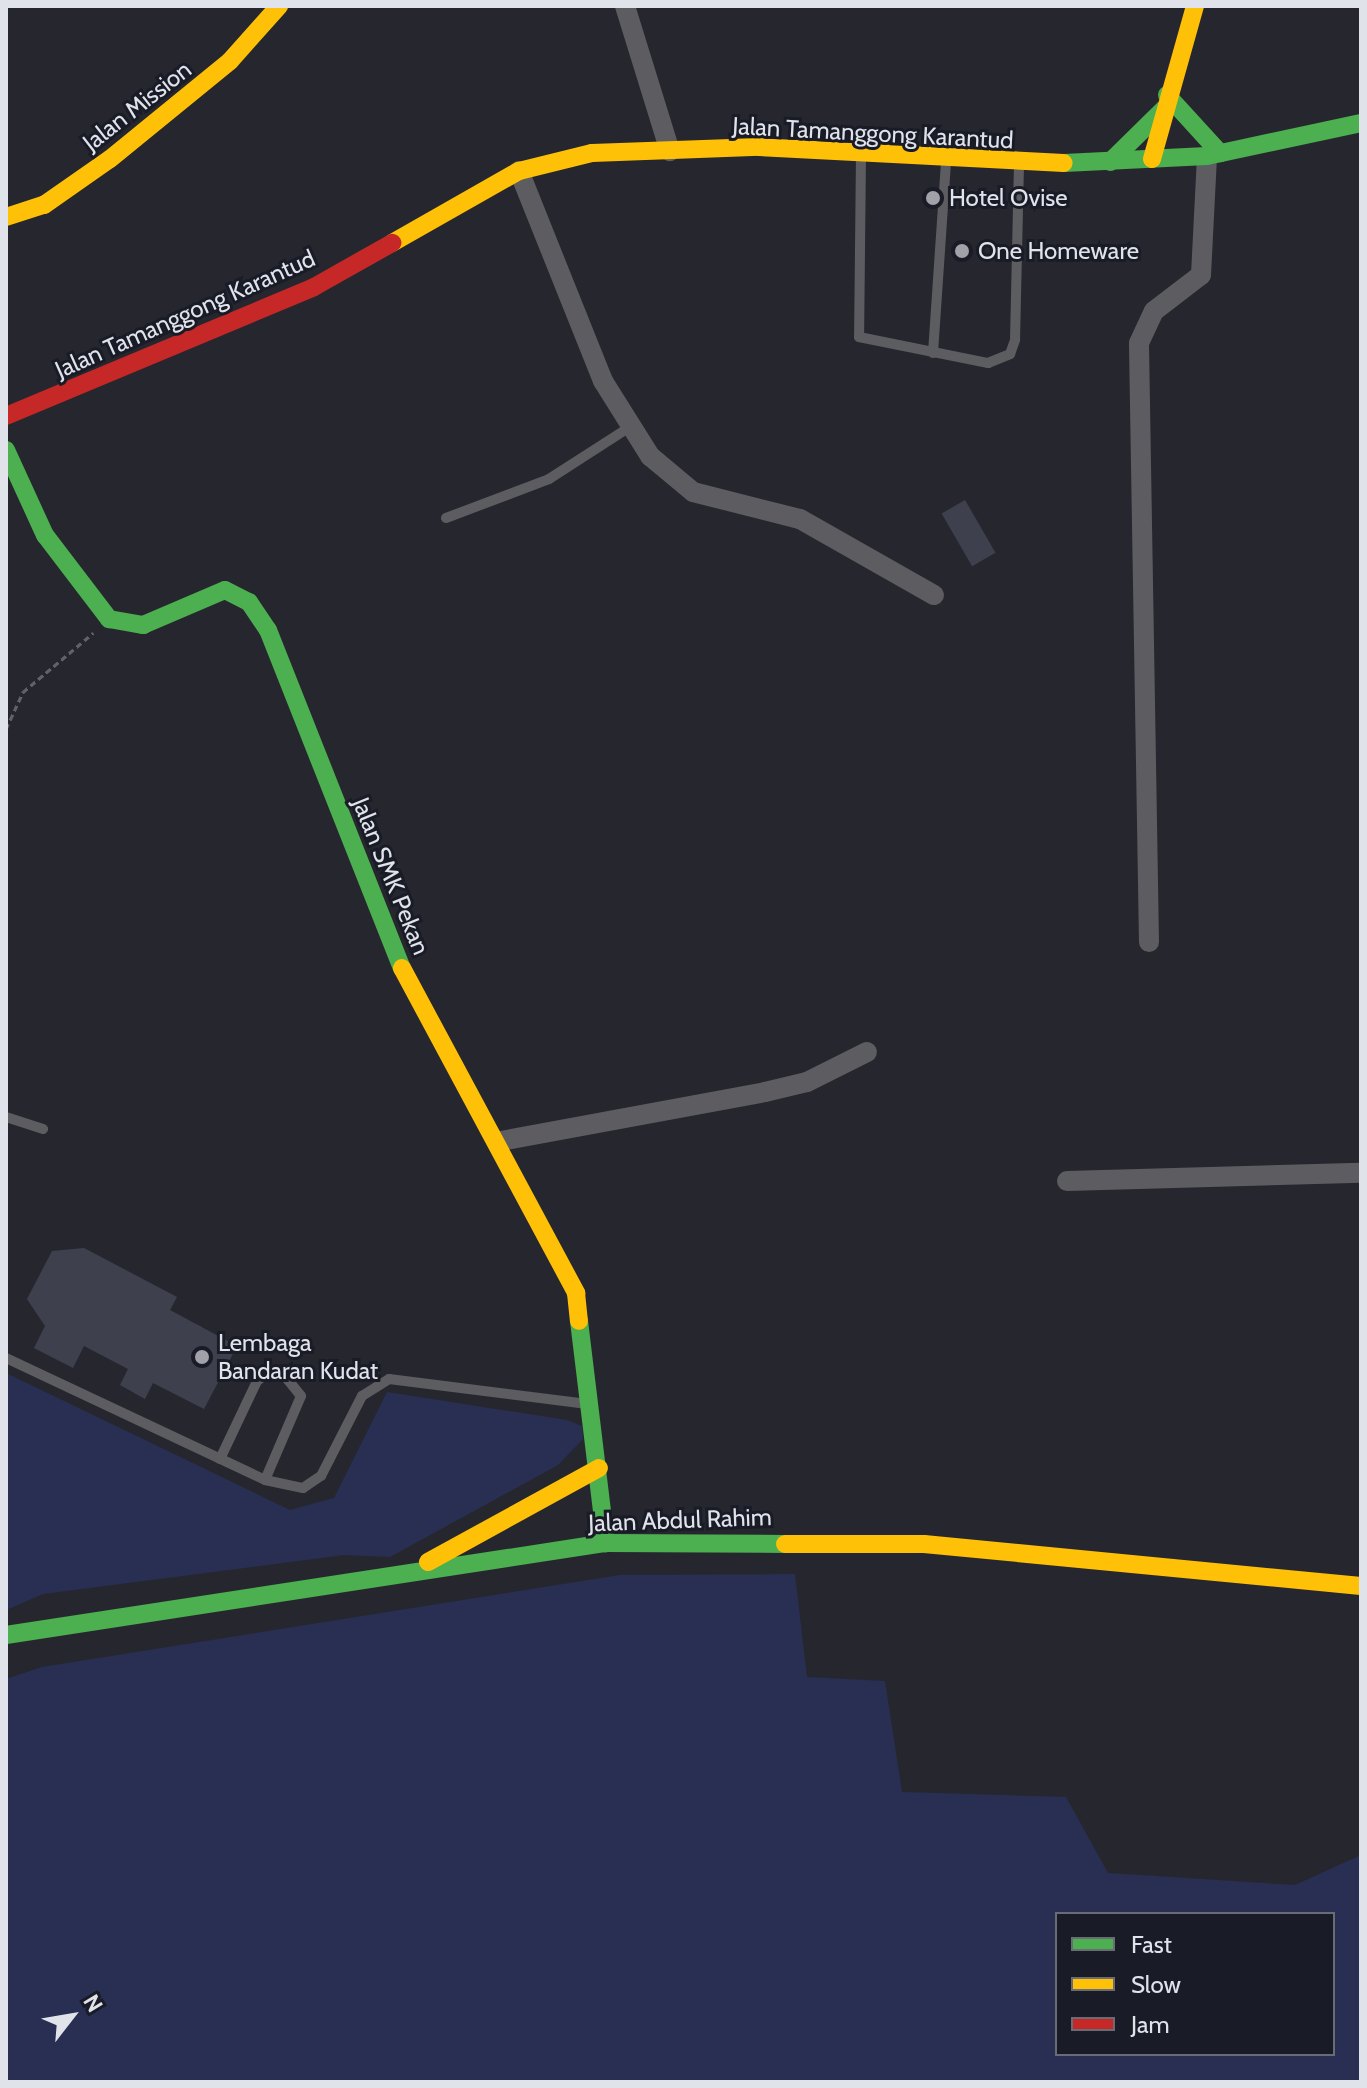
<!DOCTYPE html>
<style>
body{margin:0}
#map{position:relative;width:1367px;height:2088px;overflow:hidden;background:#26272e;font-family:Cabin,sans-serif}
div>[style]{position:absolute}
.green>*{inset:0;background:#282f52}
.building>*{inset:0;background:#3e404e;transform-origin:0 0}
.path>*{height:3px;margin-top:-1.5px;transform-origin:0;background:repeating-linear-gradient(90deg,#626266 0 6px,transparent 0 10px)}
.lane>*{height:10px;margin:-5px;padding:0 5px;transform-origin:5px;border-radius:5px;background:#5d5d61}
.street>*{height:20px;margin:-10px;padding:0 10px;transform-origin:10px;border-radius:10px;background:#5d5d61}
.fast>*{height:18px;margin:-9px;padding:0 9px;transform-origin:9px;border-radius:9px;background:#4caf50}
.slow>*{height:18px;margin:-9px;padding:0 9px;transform-origin:9px;border-radius:9px;background:#ffc107}
.jam>*{height:18px;margin:-9px;padding:0 9px;transform-origin:9px;border-radius:9px;background:#c62828}
.dots>*{width:22px;height:22px;translate:-50% -50%;box-sizing:border-box;border:4px solid #191c27;border-radius:50%}
span{translate:-50% -50%;white-space:nowrap;text-align:center;line-height:1.15;-webkit-text-stroke:6px #191c27;paint-order:stroke}
.street-label{font-size:24px;color:#e1e3eb}
.poi-label{font-size:24px;color:#e1e3eb}
.left{translate:0 -50%;text-align:left}
.frame{position:absolute;inset:0;border:8px solid #e1e3eb;pointer-events:none}
.legend{position:absolute;left:1055px;top:1912px;width:280px;height:144px;box-sizing:border-box;background:#191c27;border:2px solid #696c75;margin:0;padding:10px 14px;list-style:none;font-size:24px;color:#e1e3eb}
.legend li{display:flex;align-items:center;gap:16px;height:40px}
.legend b{width:40px;border:2px solid #696c75}
.north{position:absolute;left:32px;top:1976px;width:80px;height:80px;-webkit-text-stroke:6px #191c27;paint-order:stroke;rotate:59deg;font-size:22px;font-weight:700;line-height:32px;text-align:center;color:#e1e3eb}
.north::after{content:'';display:block;margin:auto;width:28px;height:36px;background:#e1e3eb;clip-path:polygon(50% 0,100% 100%,50% 72%,0 100%)}
</style>
<div id="map">
<div class="green">
<div style="clip-path:polygon(6px 1373px,290px 1510px,334px 1498px,387px 1392px,567px 1420px,582px 1426px,583px 1439px,558px 1465px,390px 1557px,344px 1555px,43px 1594px,6px 1610px)"></div>
<div style="clip-path:polygon(evenodd,795px 1574px,807px 1677px,885px 1681px,902px 1792px,1066px 1797px,1108px 1873px,1295px 1885px,1361px 1855px,1361px 2082px,6px 2082px,6px 1679px,42px 1667px,620px 1575px,795px 1574px,1057px 1914px,1333px 1914px,1333px 2054px,1057px 2054px,1057px 1914px)"></div>
</div>
<div class="building">
<div style="left:965px;top:500px;width:61px;height:27px;rotate:60deg"></div>
<div style="clip-path:polygon(84px 1248px,177px 1297px,170px 1310px,237px 1346px,204px 1409px,153px 1383px,145px 1399px,120px 1385px,128px 1369px,84px 1346px,73px 1368px,34px 1348px,45px 1326px,27px 1299px,52px 1251px)"></div>
</div>
<div class="path">
<div style="left:6px;top:729px;width:41px;rotate:-65.3deg"></div>
<div style="left:23px;top:692px;width:92px;rotate:-40.1deg"></div>
</div>
<div class="lane">
<div style="left:861px;top:154px;width:183px;rotate:90.6deg"></div>
<div style="left:859px;top:337px;width:132px;rotate:11.4deg"></div>
<div style="left:988px;top:363px;width:24px;rotate:-22deg"></div>
<div style="left:1010px;top:354px;width:15px;rotate:-70deg"></div>
<div style="left:1015px;top:340px;width:175px;rotate:-88.7deg"></div>
<div style="left:933px;top:353px;width:192px;rotate:-86.1deg"></div>
<div style="left:446px;top:518px;width:110px;rotate:-20.7deg"></div>
<div style="left:549px;top:479px;width:94px;rotate:-32.8deg"></div>
<div style="left:6px;top:1117px;width:39px;rotate:18deg"></div>
<div style="left:6px;top:1358px;width:286px;rotate:25.2deg"></div>
<div style="left:265px;top:1480px;width:39px;rotate:12deg"></div>
<div style="left:303px;top:1488px;width:22px;rotate:-34deg"></div>
<div style="left:321px;top:1476px;width:90px;rotate:-62.9deg"></div>
<div style="left:362px;top:1396px;width:32px;rotate:-32deg"></div>
<div style="left:389px;top:1379px;width:200px;rotate:7.2deg"></div>
<div style="left:220px;top:1459px;width:86px;rotate:-64.6deg"></div>
<div style="left:257px;top:1381px;width:16px;rotate:-35deg"></div>
<div style="left:270px;top:1372px;width:14px;rotate:12deg"></div>
<div style="left:284px;top:1375px;width:27px;rotate:51deg"></div>
<div style="left:301px;top:1396px;width:91px;rotate:113.2deg"></div>
</div>
<div class="street">
<div style="left:625px;top:6px;width:152px;rotate:72.8deg"></div>
<div style="left:519px;top:171px;width:226px;rotate:68.2deg"></div>
<div style="left:603px;top:381px;width:89px;rotate:57.9deg"></div>
<div style="left:650px;top:456px;width:56px;rotate:39.9deg"></div>
<div style="left:693px;top:492px;width:110px;rotate:14.2deg"></div>
<div style="left:800px;top:519px;width:154px;rotate:29.6deg"></div>
<div style="left:1149px;top:942px;width:599px;rotate:-90.96deg"></div>
<div style="left:1139px;top:343px;width:35px;rotate:-65deg"></div>
<div style="left:1154px;top:311px;width:59px;rotate:-37.5deg"></div>
<div style="left:1201px;top:275px;width:119px;rotate:-87.1deg"></div>
<div style="left:501px;top:1141px;width:269px;rotate:-10.5deg"></div>
<div style="left:765px;top:1092px;width:43px;rotate:-13.4deg"></div>
<div style="left:807px;top:1082px;width:67px;rotate:-26.6deg"></div>
<div style="left:1067px;top:1181px;width:294px;rotate:-1.6deg"></div>
</div>
<div class="fast">
<div style="left:1167px;top:95px;width:79px;rotate:47.6deg"></div>
<div style="left:1110px;top:162px;width:76px;rotate:-44.5deg"></div>
<div style="left:1064px;top:163px;width:143px;rotate:-2.8deg"></div>
<div style="left:1207px;top:156px;width:157px;rotate:-12.1deg"></div>
<div style="left:6px;top:450px;width:94px;rotate:65.4deg"></div>
<div style="left:45px;top:535px;width:106px;rotate:52.7deg"></div>
<div style="left:109px;top:619px;width:35px;rotate:10deg"></div>
<div style="left:143px;top:625px;width:89px;rotate:-23.1deg"></div>
<div style="left:225px;top:590px;width:27px;rotate:27deg"></div>
<div style="left:249px;top:602px;width:34px;rotate:56deg"></div>
<div style="left:268px;top:630px;width:364px;rotate:68.4deg"></div>
<div style="left:579px;top:1321px;width:224px;rotate:83.1deg"></div>
<div style="left:6px;top:1635px;width:607px;rotate:-8.72deg"></div>
<div style="left:606px;top:1543px;width:179px;rotate:0.3deg"></div>
</div>
<div class="slow">
<div style="left:1152px;top:159px;width:159px;rotate:-74.3deg"></div>
<div style="left:6px;top:217px;width:40px;rotate:-18deg"></div>
<div style="left:44px;top:205px;width:80px;rotate:-34.9deg"></div>
<div style="left:110px;top:159px;width:155px;rotate:-39.2deg"></div>
<div style="left:230px;top:61px;width:74px;rotate:-48.3deg"></div>
<div style="left:392px;top:243px;width:146px;rotate:-29.6deg"></div>
<div style="left:519px;top:171px;width:75px;rotate:-13.9deg"></div>
<div style="left:592px;top:153px;width:167px;rotate:-2.1deg"></div>
<div style="left:759px;top:147px;width:305px;rotate:3deg"></div>
<div style="left:402px;top:968px;width:369px;rotate:61.8deg"></div>
<div style="left:576px;top:1293px;width:28px;rotate:84deg"></div>
<div style="left:785px;top:1544px;width:139px"></div>
<div style="left:924px;top:1544px;width:439px;rotate:5.5deg"></div>
<div style="left:428px;top:1562px;width:195px;rotate:-28.8deg"></div>
</div>
<div class="jam">
<div style="left:6px;top:416px;width:334px;rotate:-22.7deg"></div>
<div style="left:314px;top:287px;width:90px;rotate:-29.4deg"></div>
</div>
<div class="dots">
<div style="left:933px;top:198px;background:#a0a1a9"></div>
<div style="left:962px;top:251px;background:#a0a1a9"></div>
<div style="left:202px;top:1357px;background:#a0a1a9"></div>
</div>
<div class="street-label">
<span style="left:137px;top:106px;rotate:-38deg">Jalan Mission</span>
<span style="left:873px;top:133px;rotate:3deg">Jalan Tamanggong Karantud</span>
<span style="left:185px;top:314px;rotate:-24deg">Jalan Tamanggong Karantud</span>
<span style="left:391px;top:876px;rotate:68deg">Jalan SMK Pekan</span>
<span style="left:680px;top:1520px;rotate:-2deg">Jalan Abdul Rahim</span>
</div>
<div class="poi-label">
<span class="left" style="left:949px;top:198px">Hotel Ovise</span>
<span class="left" style="left:978px;top:251px">One Homeware</span>
<span class="left" style="left:218px;top:1357px">Lembaga<br>Bandaran Kudat</span>
</div>
<div class="frame"></div>
<ul class="legend">
<li><b style="height:10px;background:#4caf50"></b>Fast</li>
<li><b style="height:10px;background:#ffc107"></b>Slow</li>
<li><b style="height:10px;background:#c62828"></b>Jam</li>
</ul>
<div class="north">N</div>
</div>
